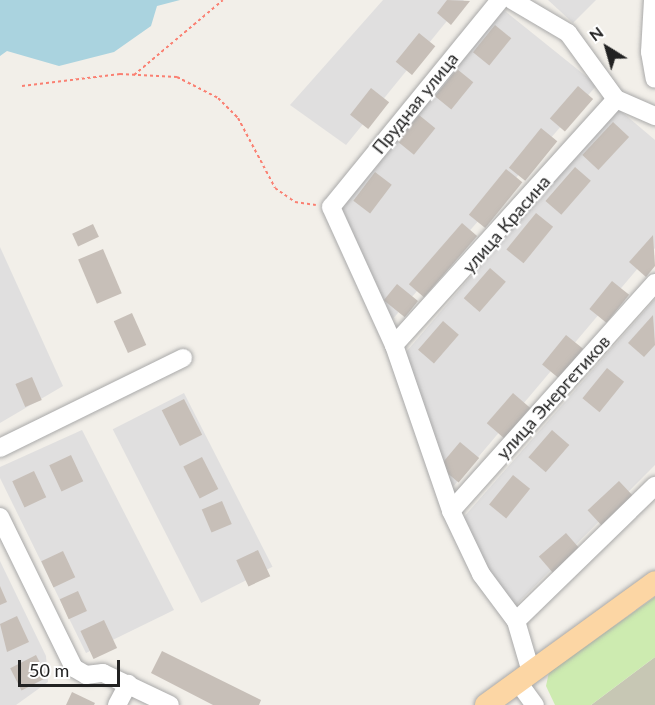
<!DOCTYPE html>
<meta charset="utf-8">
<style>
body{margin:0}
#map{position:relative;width:655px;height:705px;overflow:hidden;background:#f2efe9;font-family:Lato,sans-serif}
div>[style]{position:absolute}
.residential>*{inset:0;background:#e0dfdf;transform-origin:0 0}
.construction>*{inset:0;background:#c7c7b4}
.grass>*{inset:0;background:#cdebb0}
.water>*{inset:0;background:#aad3df}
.building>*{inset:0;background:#c7bfb8;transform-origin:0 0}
.path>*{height:2px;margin-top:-1px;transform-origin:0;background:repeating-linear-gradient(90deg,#fa8072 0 3px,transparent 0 6px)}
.roads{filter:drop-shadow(0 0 2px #a9a9a9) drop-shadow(0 0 2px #a9a9a9)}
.minor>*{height:18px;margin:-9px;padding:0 9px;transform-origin:9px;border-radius:9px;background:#fff}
.major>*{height:22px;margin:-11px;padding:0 11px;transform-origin:11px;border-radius:11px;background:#fcd6a4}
span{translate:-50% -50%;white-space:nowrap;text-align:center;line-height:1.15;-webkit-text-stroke:4.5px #fff;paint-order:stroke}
.street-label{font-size:18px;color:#222}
.north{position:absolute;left:577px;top:18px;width:60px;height:60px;-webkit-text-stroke:4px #fff;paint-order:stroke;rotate:323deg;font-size:16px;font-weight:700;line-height:24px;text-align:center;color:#222}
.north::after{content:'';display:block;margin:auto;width:21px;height:27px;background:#222;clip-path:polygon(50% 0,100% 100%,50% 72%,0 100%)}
.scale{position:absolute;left:18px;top:660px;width:102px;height:27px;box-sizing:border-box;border:3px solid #222;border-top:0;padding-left:8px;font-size:18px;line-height:21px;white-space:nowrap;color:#222;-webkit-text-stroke:4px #fff;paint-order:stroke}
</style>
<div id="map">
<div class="residential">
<div style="clip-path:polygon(383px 0,464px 0,346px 145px,290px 105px)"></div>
<div style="clip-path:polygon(548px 0,596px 0,573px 23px)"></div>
<div style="clip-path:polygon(500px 7px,597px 85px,390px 322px,338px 205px)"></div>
<div style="clip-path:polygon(616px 107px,655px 140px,655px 248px,452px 488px,401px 358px)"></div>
<div style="clip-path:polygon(0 247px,63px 386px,0 423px)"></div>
<div style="clip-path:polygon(655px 299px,655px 465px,513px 608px,488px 571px,463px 518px)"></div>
<div style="left:184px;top:393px;width:195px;height:80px;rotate:63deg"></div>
<div style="clip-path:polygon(82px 430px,174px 610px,86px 653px,0 478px,0 467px)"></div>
<div style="clip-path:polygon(0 561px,46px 656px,48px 682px,16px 705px,0 705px)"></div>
</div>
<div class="construction">
<div style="clip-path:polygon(655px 657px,655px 705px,591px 705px)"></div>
</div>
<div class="grass">
<div style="clip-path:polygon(655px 597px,655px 657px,591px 705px,555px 705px,546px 686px,549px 672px)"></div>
</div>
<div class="water">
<div style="clip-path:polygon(0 0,180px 0,157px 6px,151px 26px,114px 52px,59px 66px,7px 51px,0 56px)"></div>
</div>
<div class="building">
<div style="clip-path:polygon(447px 0,470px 1px,451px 25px,437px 13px)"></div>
<div style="left:495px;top:25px;width:21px;height:35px;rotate:39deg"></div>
<div style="left:419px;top:33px;width:21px;height:37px;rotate:39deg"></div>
<div style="left:457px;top:69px;width:21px;height:35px;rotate:39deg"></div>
<div style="left:578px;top:86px;width:20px;height:43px;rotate:41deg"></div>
<div style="left:371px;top:88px;width:23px;height:34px;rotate:38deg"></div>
<div style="left:419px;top:115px;width:21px;height:34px;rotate:39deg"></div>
<div style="left:613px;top:122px;width:22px;height:45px;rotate:43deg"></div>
<div style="left:541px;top:128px;width:21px;height:51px;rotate:39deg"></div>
<div style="left:575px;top:167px;width:21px;height:45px;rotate:41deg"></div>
<div style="left:506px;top:169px;width:21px;height:59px;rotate:39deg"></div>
<div style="left:375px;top:172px;width:21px;height:36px;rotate:37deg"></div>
<div style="left:536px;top:213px;width:22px;height:47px;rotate:39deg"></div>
<div style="left:462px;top:223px;width:20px;height:81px;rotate:41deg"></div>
<div style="left:93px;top:224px;width:14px;height:23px;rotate:65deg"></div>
<div style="clip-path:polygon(653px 235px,655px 266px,646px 277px,629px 262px)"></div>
<div style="left:103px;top:249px;width:48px;height:27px;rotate:67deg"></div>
<div style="left:490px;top:268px;width:21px;height:40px;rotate:41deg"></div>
<div style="left:612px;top:281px;width:22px;height:36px;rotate:39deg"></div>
<div style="left:397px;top:284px;width:27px;height:21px;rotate:39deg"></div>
<div style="left:132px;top:313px;width:35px;height:20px;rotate:66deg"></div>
<div style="clip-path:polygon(653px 315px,655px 345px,644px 357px,628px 343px)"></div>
<div style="left:443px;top:321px;width:21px;height:38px;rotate:41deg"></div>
<div style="left:566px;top:335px;width:22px;height:38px;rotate:39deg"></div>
<div style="left:607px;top:368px;width:22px;height:39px;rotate:39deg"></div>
<div style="left:32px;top:377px;width:25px;height:18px;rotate:67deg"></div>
<div style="left:513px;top:393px;width:23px;height:40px;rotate:41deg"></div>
<div style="left:184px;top:399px;width:40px;height:25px;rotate:63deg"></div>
<div style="left:552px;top:430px;width:23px;height:36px;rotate:41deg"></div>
<div style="left:460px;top:442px;width:25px;height:32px;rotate:40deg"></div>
<div style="left:71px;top:455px;width:29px;height:24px;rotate:65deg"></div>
<div style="left:202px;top:457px;width:36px;height:21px;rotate:63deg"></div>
<div style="left:34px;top:471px;width:29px;height:24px;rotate:65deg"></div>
<div style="left:513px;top:475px;width:22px;height:38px;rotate:39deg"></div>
<div style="left:619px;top:481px;width:21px;height:43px;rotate:47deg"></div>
<div style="left:222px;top:501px;width:25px;height:22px;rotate:67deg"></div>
<div style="left:566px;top:533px;width:21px;height:36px;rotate:49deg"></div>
<div style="left:258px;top:550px;width:29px;height:24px;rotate:65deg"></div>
<div style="left:63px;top:551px;width:29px;height:24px;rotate:65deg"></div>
<div style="clip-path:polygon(0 586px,7px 602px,0 605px)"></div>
<div style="left:78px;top:591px;width:22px;height:20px;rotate:66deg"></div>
<div style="clip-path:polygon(17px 616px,29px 642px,7px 652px,0 624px)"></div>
<div style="left:104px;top:620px;width:31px;height:26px;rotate:65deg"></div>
<div style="clip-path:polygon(162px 651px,261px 700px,259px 705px,213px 705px,151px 673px)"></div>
<div style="left:36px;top:655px;width:25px;height:29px;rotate:63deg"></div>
<div style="clip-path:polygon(72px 692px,95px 703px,94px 705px,66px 705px)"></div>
</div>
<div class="path">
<div style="left:134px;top:75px;width:116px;rotate:-40.1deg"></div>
<div style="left:22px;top:86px;width:99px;rotate:-7deg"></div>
<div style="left:120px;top:74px;width:57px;rotate:3deg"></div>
<div style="left:177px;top:77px;width:46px;rotate:27.1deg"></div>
<div style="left:218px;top:98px;width:28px;rotate:45deg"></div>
<div style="left:238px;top:118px;width:79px;rotate:62.1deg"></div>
<div style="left:275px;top:188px;width:24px;rotate:35deg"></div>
<div style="left:295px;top:202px;width:21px;rotate:8deg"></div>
</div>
<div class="roads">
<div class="minor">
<div style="left:500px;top:0;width:267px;rotate:129.2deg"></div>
<div style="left:331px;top:207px;width:152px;rotate:65.5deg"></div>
<div style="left:394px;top:345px;width:176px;rotate:71deg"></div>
<div style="left:451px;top:511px;width:70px;rotate:64.5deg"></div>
<div style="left:481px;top:574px;width:59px;rotate:53.3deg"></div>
<div style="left:516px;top:621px;width:53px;rotate:73.6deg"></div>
<div style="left:512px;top:0;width:65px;rotate:30.5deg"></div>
<div style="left:568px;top:33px;width:82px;rotate:54deg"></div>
<div style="left:616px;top:99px;width:43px;rotate:23.6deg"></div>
<div style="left:653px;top:0;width:52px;rotate:93.3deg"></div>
<div style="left:650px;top:52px;width:27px;rotate:80deg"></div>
<div style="left:394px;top:345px;width:331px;rotate:-47.9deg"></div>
<div style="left:0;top:448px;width:204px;rotate:-26.2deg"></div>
<div style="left:451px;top:511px;width:306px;rotate:-48.2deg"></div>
<div style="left:0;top:517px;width:168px;rotate:63.9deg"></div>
<div style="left:74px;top:668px;width:14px;rotate:30deg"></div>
<div style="left:86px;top:675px;width:17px;rotate:-7deg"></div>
<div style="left:103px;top:673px;width:74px;rotate:25.5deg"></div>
<div style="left:516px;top:621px;width:194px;rotate:-44.2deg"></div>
<div style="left:518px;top:682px;width:29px;rotate:54deg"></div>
<div style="left:117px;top:705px;width:24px;rotate:-62deg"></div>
</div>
<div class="major">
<div style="left:486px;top:705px;width:209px;rotate:-36deg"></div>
</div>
</div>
<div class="street-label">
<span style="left:415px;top:103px;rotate:-51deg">Прудная улица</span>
<span style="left:506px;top:224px;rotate:-49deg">улица Красина</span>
<span style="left:553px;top:397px;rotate:-48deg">улица Энергетиков</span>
</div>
<div class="north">N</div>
<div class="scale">50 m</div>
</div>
